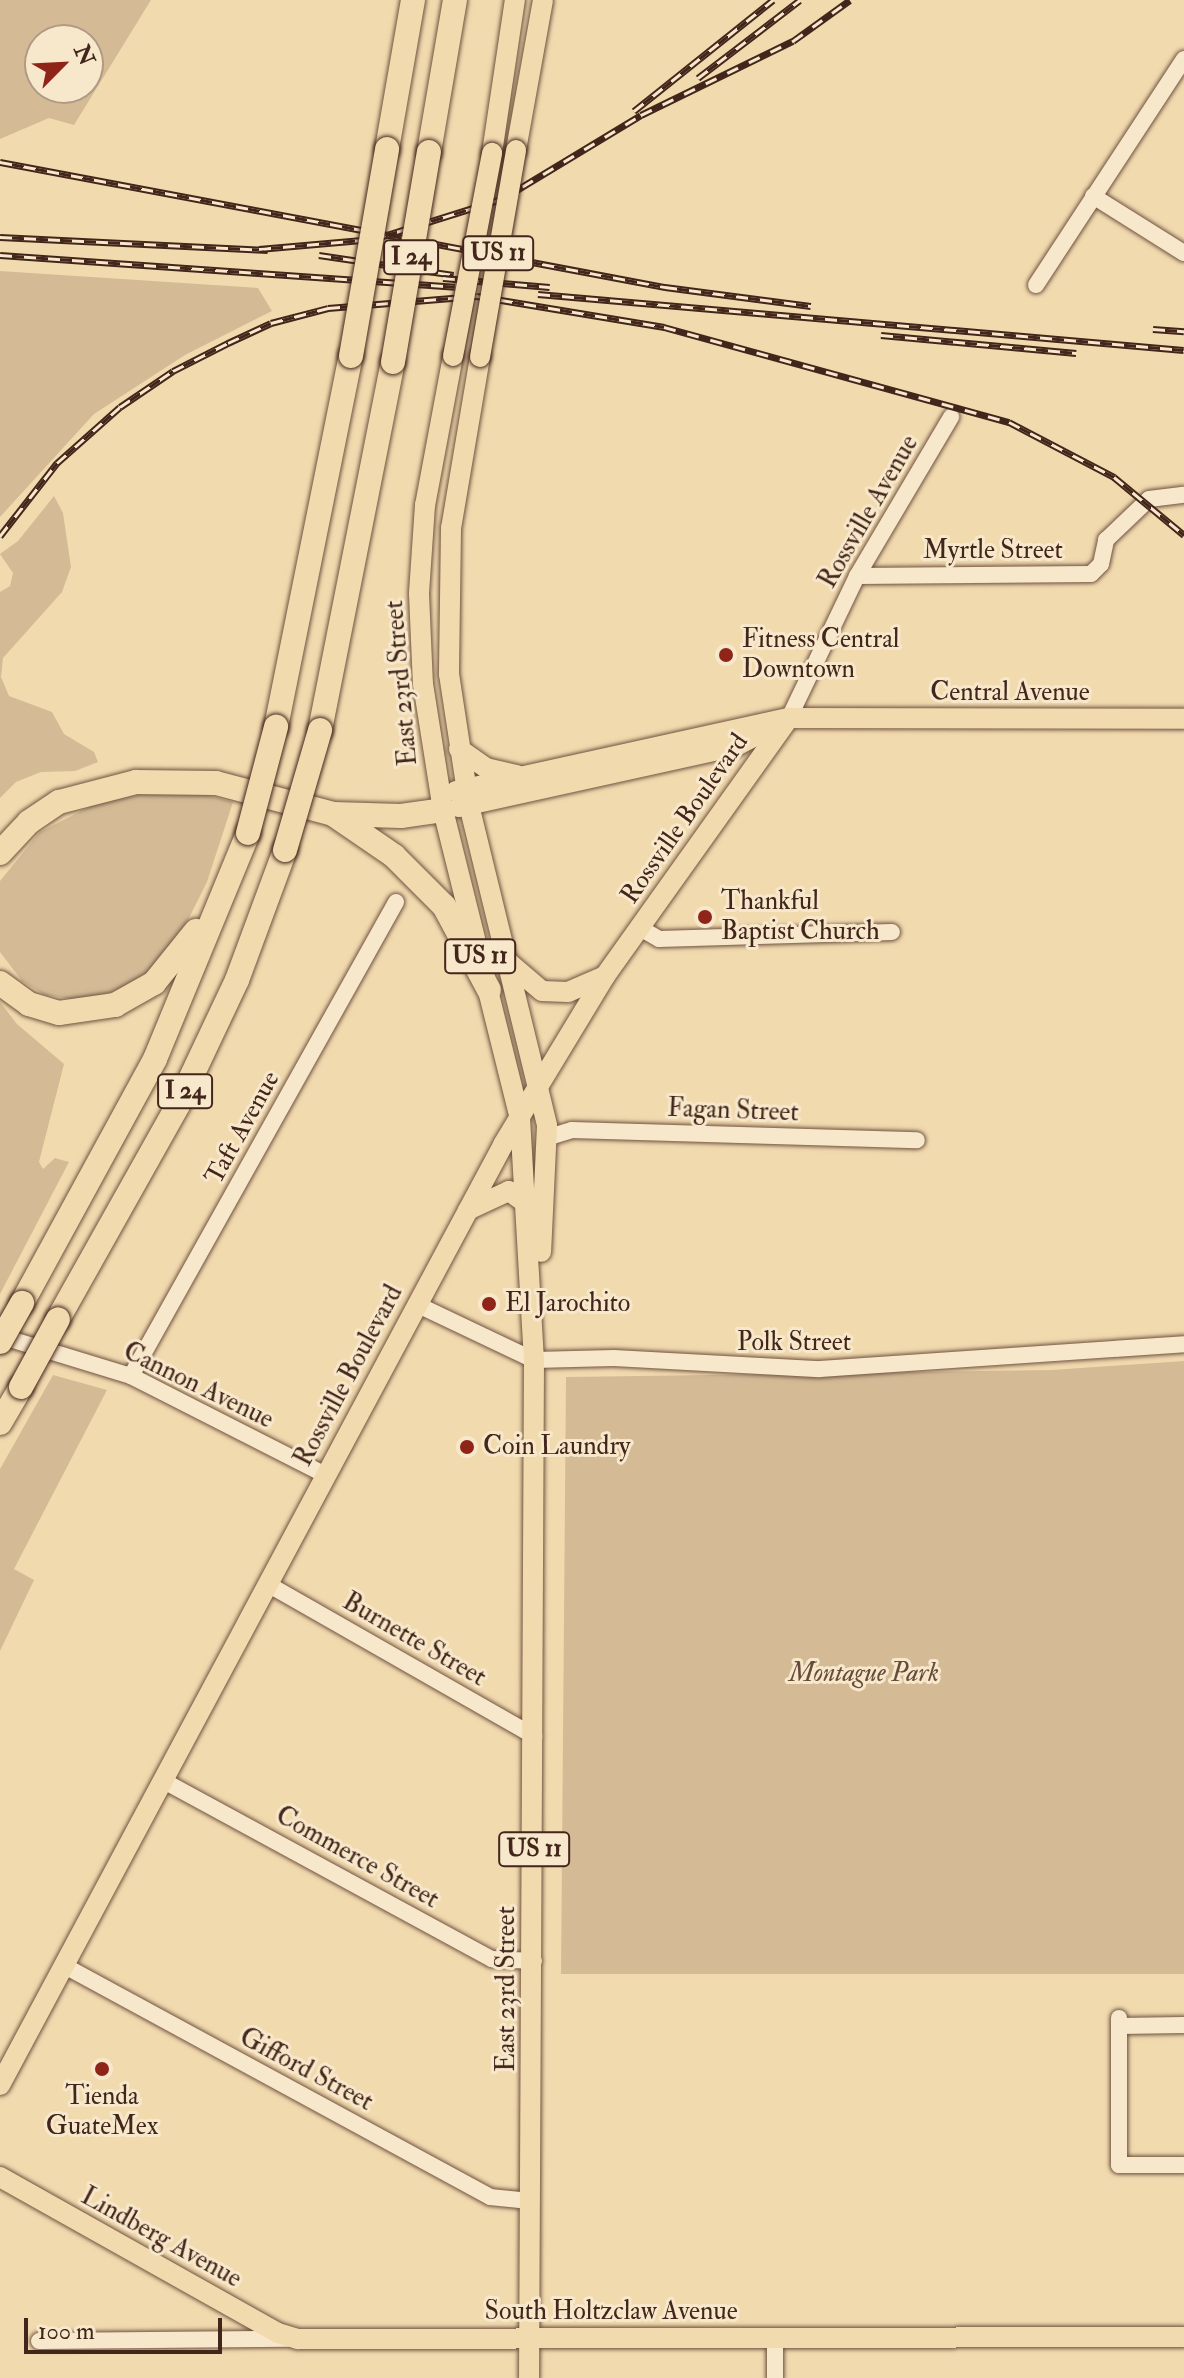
<!DOCTYPE html>
<style>
body{margin:0}
#map{position:relative;width:1184px;height:2378px;overflow:hidden;background:#f2daaf;font-family:"IM FELL Double Pica",serif}
div>[style]{position:absolute}
.green>*{inset:0;background:#d4bb96}
.roads{filter:drop-shadow(0 0 2px #6f5340) drop-shadow(0 0 2px #6f5340)}
.minor>*{height:16px;margin:-8px;padding:0 8px;transform-origin:8px;border-radius:8px;background:#f7e7cb}
.major>*{height:20px;margin:-10px;padding:0 10px;transform-origin:10px;border-radius:10px;background:#f2daaf}
.highway>*{height:24px;margin:-12px;padding:0 12px;transform-origin:12px;border-radius:12px;background:#f2daaf}
.rail>*{height:7px;margin-top:-3.5px;transform-origin:0;background:repeating-linear-gradient(90deg,#f7e7cb 0 12px,#43261b 0 24px);box-sizing:border-box;border-block:2px solid #43261b}
.bridges{filter:drop-shadow(0 0 2px #43261b) drop-shadow(0 0 2px #43261b)}
.major-bridge>*{height:20px;margin:-10px;padding:0 10px;transform-origin:10px;border-radius:10px;background:#f2daaf}
.highway-bridge>*{height:24px;margin:-12px;padding:0 12px;transform-origin:12px;border-radius:12px;background:#f2daaf}
.dots>*{width:22px;height:22px;translate:-50% -50%;box-sizing:border-box;border:4px solid #f7e7cb;border-radius:50%}
span{translate:-50% -50%;white-space:nowrap;text-align:center;line-height:1.15;-webkit-text-stroke:6px #f7e7cb;paint-order:stroke}
.shield-label span{padding:2px 6px;background:#f7e7cb;border:2px solid;border-radius:6px;-webkit-text-stroke-width:0}
.shield-label{font-size:24px;color:#43261b;font-weight:700}
.street-label{font-size:26px;color:#43261b}
.poi-label{font-size:26px;color:#43261b}
.left{translate:0 -50%;text-align:left}
.park-label{font-size:26px;color:#674b3a;font-style:italic}
.north{position:absolute;left:24px;top:24px;width:80px;height:80px;box-sizing:border-box;background:#f7e7cb;border:2px solid #af9a85;border-radius:50%;rotate:66deg;font-size:22px;font-weight:700;line-height:32px;text-align:center;color:#43261b}
.north::after{content:'';display:block;margin:auto;width:28px;height:36px;background:#8f2418;clip-path:polygon(50% 0,100% 100%,50% 72%,0 100%)}
.scale{position:absolute;left:24px;top:2318px;width:198px;height:36px;box-sizing:border-box;border:4px solid #43261b;border-top:0;padding-left:10px;font-size:24px;line-height:28px;white-space:nowrap;color:#43261b;-webkit-text-stroke:6px #f7e7cb;paint-order:stroke}
</style>
<div id="map">
<div class="green">
<div style="clip-path:polygon(evenodd,0 0,151px 0,74px 125px,49px 118px,0 139px,0 0,88px 40px,88px 88px,40px 88px,40px 40px,88px 40px)"></div>
<div style="clip-path:polygon(0 271px,258px 288px,272px 311px,185px 355px,94px 414px,0 517px)"></div>
<div style="clip-path:polygon(54px 496px,63px 513px,71px 567px,62px 592px,3px 658px,1px 677px,9px 696px,52px 712px,64px 734px,94px 752px,98px 762px,75px 771px,41px 772px,16px 782px,0 798px,0 592px,10px 586px,13px 573px,0 554px,18px 541px)"></div>
<div style="clip-path:polygon(139px 795px,206px 795px,233px 802px,207px 882px,186px 924px,150px 970px,125px 987px,86px 1001px,45px 995px,22px 981px,0 952px,0 881px,40px 832px,93px 805px)"></div>
<div style="clip-path:polygon(0 1002px,17px 1024px,64px 1064px,39px 1162px,43px 1169px,55px 1158px,69px 1162px,0 1294px)"></div>
<div style="clip-path:polygon(1184px 1361px,1184px 1974px,561px 1974px,566px 1377px,1051px 1370px)"></div>
<div style="clip-path:polygon(53px 1375px,107px 1390px,14px 1569px,34px 1580px,0 1651px,0 1469px)"></div>
</div>
<div class="roads">
<div class="minor">
<div style="left:1093px;top:196px;width:107px;rotate:32.1deg"></div>
<div style="left:1036px;top:285px;width:270px;rotate:-56.8deg"></div>
<div style="left:857px;top:576px;width:234px;rotate:-0.5deg"></div>
<div style="left:1091px;top:574px;width:14px;rotate:-45deg"></div>
<div style="left:1101px;top:564px;width:25px;rotate:-78deg"></div>
<div style="left:1106px;top:540px;width:59px;rotate:-43.6deg"></div>
<div style="left:1149px;top:499px;width:35px;rotate:-7deg"></div>
<div style="left:789px;top:718px;width:157px;rotate:-64.4deg"></div>
<div style="left:857px;top:576px;width:185px;rotate:-59.4deg"></div>
<div style="left:640px;top:928px;width:22px;rotate:30deg"></div>
<div style="left:659px;top:939px;width:233px;rotate:-1.7deg"></div>
<div style="left:549px;top:1137px;width:24px;rotate:-17deg"></div>
<div style="left:572px;top:1130px;width:345px;rotate:1.7deg"></div>
<div style="left:416px;top:1304px;width:131px;rotate:25.4deg"></div>
<div style="left:534px;top:1360px;width:80px;rotate:-1.4deg"></div>
<div style="left:614px;top:1358px;width:206px;rotate:3.1deg"></div>
<div style="left:820px;top:1369px;width:365px;rotate:-3.9deg"></div>
<div style="left:0;top:1336px;width:137px;rotate:17deg"></div>
<div style="left:131px;top:1376px;width:218px;rotate:27deg"></div>
<div style="left:131px;top:1376px;width:543px;rotate:-60.79deg"></div>
<div style="left:271px;top:1586px;width:303px;rotate:29.7deg"></div>
<div style="left:162px;top:1780px;width:375px;rotate:28.5deg"></div>
<div style="left:492px;top:1959px;width:42px;rotate:2.7deg"></div>
<div style="left:63px;top:1965px;width:486px;rotate:28.5deg"></div>
<div style="left:490px;top:2197px;width:40px;rotate:5.7deg"></div>
<div style="left:1119px;top:2018px;width:147px;rotate:90deg"></div>
<div style="left:1119px;top:2165px;width:65px"></div>
<div style="left:1119px;top:2026px;width:65px;rotate:-0.9deg"></div>
<div style="left:775px;top:2338px;width:40px;rotate:90deg"></div>
<div style="left:39px;top:2341px;width:249px;rotate:-0.5deg"></div>
</div>
<div class="major">
<div style="left:516px;top:150px;width:152px;rotate:-79.8deg"></div>
<div style="left:492px;top:153px;width:155px;rotate:-81.5deg"></div>
<div style="left:453px;top:356px;width:152px;rotate:100.6deg"></div>
<div style="left:425px;top:505px;width:89px;rotate:93.9deg"></div>
<div style="left:419px;top:594px;width:90px;rotate:87.5deg"></div>
<div style="left:423px;top:684px;width:128px;rotate:81deg"></div>
<div style="left:443px;top:810px;width:317px;rotate:76deg"></div>
<div style="left:520px;top:1118px;width:242px;rotate:86.7deg"></div>
<div style="left:534px;top:1360px;width:1018px;rotate:90.28deg"></div>
<div style="left:480px;top:357px;width:173px;rotate:99.6deg"></div>
<div style="left:451px;top:528px;width:146px;rotate:90.8deg"></div>
<div style="left:449px;top:674px;width:133px;rotate:81.3deg"></div>
<div style="left:469px;top:805px;width:330px;rotate:76.3deg"></div>
<div style="left:547px;top:1126px;width:126px;rotate:92.7deg"></div>
<div style="left:459px;top:749px;width:33px;rotate:35deg"></div>
<div style="left:486px;top:768px;width:32px;rotate:13deg"></div>
<div style="left:456px;top:791px;width:341px;rotate:-12.4deg"></div>
<div style="left:789px;top:718px;width:395px;rotate:0.1deg"></div>
<div style="left:459px;top:807px;width:284px;rotate:-12.4deg"></div>
<div style="left:736px;top:746px;width:47px;rotate:-27.6deg"></div>
<div style="left:509px;top:963px;width:43px;rotate:40.3deg"></div>
<div style="left:542px;top:991px;width:26px;rotate:2deg"></div>
<div style="left:568px;top:992px;width:40px;rotate:-23.4deg"></div>
<div style="left:468px;top:1210px;width:45px;rotate:-24.9deg"></div>
<div style="left:509px;top:1191px;width:24px;rotate:36deg"></div>
<div style="left:0;top:2085px;width:1068px;rotate:-61.85deg"></div>
<div style="left:504px;top:1143px;width:195px;rotate:-58.8deg"></div>
<div style="left:605px;top:976px;width:317px;rotate:-54.5deg"></div>
<div style="left:0;top:2177px;width:319px;rotate:29.3deg"></div>
<div style="left:278px;top:2333px;width:21px;rotate:17deg"></div>
<div style="left:298px;top:2339px;width:886px;rotate:-0.13deg"></div>
</div>
<div class="highway">
<div style="left:387px;top:149px;width:151px;rotate:-80.1deg"></div>
<div style="left:429px;top:152px;width:154px;rotate:-80.3deg"></div>
<div style="left:276px;top:727px;width:379px;rotate:-78.6deg"></div>
<div style="left:320px;top:730px;width:375px;rotate:-78.8deg"></div>
<div style="left:333px;top:814px;width:74px;rotate:34.5deg"></div>
<div style="left:394px;top:856px;width:71px;rotate:45deg"></div>
<div style="left:444px;top:906px;width:95px;rotate:61.8deg"></div>
<div style="left:0;top:853px;width:42px;rotate:-46.9deg"></div>
<div style="left:29px;top:822px;width:36px;rotate:-34deg"></div>
<div style="left:59px;top:802px;width:80px;rotate:-14.6deg"></div>
<div style="left:136px;top:782px;width:80px;rotate:0.7deg"></div>
<div style="left:216px;top:783px;width:121px;rotate:14.8deg"></div>
<div style="left:333px;top:814px;width:68px;rotate:1.7deg"></div>
<div style="left:401px;top:816px;width:42px;rotate:-8.1deg"></div>
<div style="left:0;top:983px;width:36px;rotate:36deg"></div>
<div style="left:29px;top:1004px;width:31px;rotate:17deg"></div>
<div style="left:59px;top:1013px;width:57px;rotate:-8.1deg"></div>
<div style="left:115px;top:1005px;width:45px;rotate:-29.4deg"></div>
<div style="left:154px;top:983px;width:67px;rotate:-51.1deg"></div>
<div style="left:22px;top:1303px;width:278px;rotate:-61.4deg"></div>
<div style="left:155px;top:1059px;width:244px;rotate:-67.6deg"></div>
<div style="left:58px;top:1319px;width:245px;rotate:-60.7deg"></div>
<div style="left:178px;top:1105px;width:138px;rotate:-64.7deg"></div>
<div style="left:237px;top:980px;width:139px;rotate:-69.7deg"></div>
<div style="left:0;top:1423px;width:42px;rotate:-59.7deg"></div>
</div>
</div>
<div class="rail">
<div style="left:698px;top:78px;width:128px;rotate:-37.4deg"></div>
<div style="left:634px;top:111px;width:178px;rotate:-38.6deg"></div>
<div style="left:0;top:162px;width:677px;rotate:10.65deg"></div>
<div style="left:665px;top:287px;width:147px;rotate:7.4deg"></div>
<div style="left:0;top:237px;width:268px;rotate:2.8deg"></div>
<div style="left:259px;top:249px;width:115px;rotate:-5deg"></div>
<div style="left:374px;top:239px;width:134px;rotate:-17.4deg"></div>
<div style="left:502px;top:199px;width:162px;rotate:-31.1deg"></div>
<div style="left:641px;top:115px;width:169px;rotate:-26deg"></div>
<div style="left:793px;top:41px;width:70px;rotate:-35.7deg"></div>
<div style="left:0;top:255px;width:456px;rotate:4deg"></div>
<div style="left:319px;top:255px;width:136px;rotate:8.4deg"></div>
<div style="left:443px;top:278px;width:107px;rotate:4.8deg"></div>
<div style="left:538px;top:294px;width:648px;rotate:4.95deg"></div>
<div style="left:1153px;top:329px;width:31px;rotate:4deg"></div>
<div style="left:881px;top:335px;width:196px;rotate:5.3deg"></div>
<div style="left:0;top:536px;width:93px;rotate:-52deg"></div>
<div style="left:57px;top:463px;width:84px;rotate:-41.6deg"></div>
<div style="left:120px;top:407px;width:64px;rotate:-34.2deg"></div>
<div style="left:173px;top:371px;width:62px;rotate:-27deg"></div>
<div style="left:228px;top:343px;width:47px;rotate:-24.9deg"></div>
<div style="left:271px;top:323px;width:59px;rotate:-14.7deg"></div>
<div style="left:328px;top:308px;width:149px;rotate:-4.6deg"></div>
<div style="left:477px;top:296px;width:190px;rotate:9.4deg"></div>
<div style="left:664px;top:327px;width:358px;rotate:15.4deg"></div>
<div style="left:1009px;top:422px;width:119px;rotate:27.6deg"></div>
<div style="left:1114px;top:477px;width:91px;rotate:39.6deg"></div>
</div>
<div class="bridges">
<div class="major-bridge">
<div style="left:453px;top:356px;width:207px;rotate:-79.1deg"></div>
<div style="left:480px;top:357px;width:210px;rotate:-80.1deg"></div>
</div>
<div class="highway-bridge">
<div style="left:351px;top:356px;width:210px;rotate:-80.1deg"></div>
<div style="left:393px;top:362px;width:213px;rotate:-80.3deg"></div>
<div style="left:248px;top:833px;width:110px;rotate:-75.2deg"></div>
<div style="left:285px;top:850px;width:125px;rotate:-73.7deg"></div>
<div style="left:0;top:1342px;width:45px;rotate:-60.6deg"></div>
<div style="left:21px;top:1387px;width:77px;rotate:-61.4deg"></div>
</div>
</div>
<div class="dots">
<div style="left:726px;top:655px;background:#8f2418"></div>
<div style="left:705px;top:917px;background:#8f2418"></div>
<div style="left:489px;top:1304px;background:#8f2418"></div>
<div style="left:467px;top:1447px;background:#8f2418"></div>
<div style="left:102px;top:2069px;background:#8f2418"></div>
</div>
<div class="shield-label">
<span style="left:498px;top:253px">US 11</span>
<span style="left:411px;top:257px">I 24</span>
<span style="left:480px;top:956px">US 11</span>
<span style="left:185px;top:1091px">I 24</span>
<span style="left:534px;top:1849px">US 11</span>
</div>
<div class="street-label">
<span style="left:869px;top:512px;rotate:-60deg">Rossville Avenue</span>
<span style="left:993px;top:551px">Myrtle Street</span>
<span style="left:402px;top:683px;rotate:-95deg">East 23rd Street</span>
<span style="left:1010px;top:693px">Central Avenue</span>
<span style="left:685px;top:819px;rotate:-55deg">Rossville Boulevard</span>
<span style="left:733px;top:1111px;rotate:2deg">Fagan Street</span>
<span style="left:243px;top:1128px;rotate:-61deg">Taft Avenue</span>
<span style="left:794px;top:1343px">Polk Street</span>
<span style="left:349px;top:1376px;rotate:-62deg">Rossville Boulevard</span>
<span style="left:198px;top:1386px;rotate:26deg">Cannon Avenue</span>
<span style="left:414px;top:1640px;rotate:30deg">Burnette Street</span>
<span style="left:357px;top:1858px;rotate:29deg">Commerce Street</span>
<span style="left:507px;top:1989px;rotate:-90deg">East 23rd Street</span>
<span style="left:306px;top:2070px;rotate:28deg">Gifford Street</span>
<span style="left:161px;top:2238px;rotate:29deg">Lindberg Avenue</span>
<span style="left:611px;top:2312px">South Holtzclaw Avenue</span>
</div>
<div class="poi-label">
<span class="left" style="left:742px;top:655px">Fitness Central<br>Downtown</span>
<span class="left" style="left:721px;top:917px">Thankful<br>Baptist Church</span>
<span class="left" style="left:505px;top:1304px">El Jarochito</span>
<span class="left" style="left:483px;top:1447px">Coin Laundry</span>
<span style="left:102px;top:2112px">Tienda<br>GuateMex</span>
</div>
<div class="park-label">
<span style="left:864px;top:1674px">Montague Park</span>
</div>
<div class="north">N</div>
<div class="scale">100 m</div>
</div>
